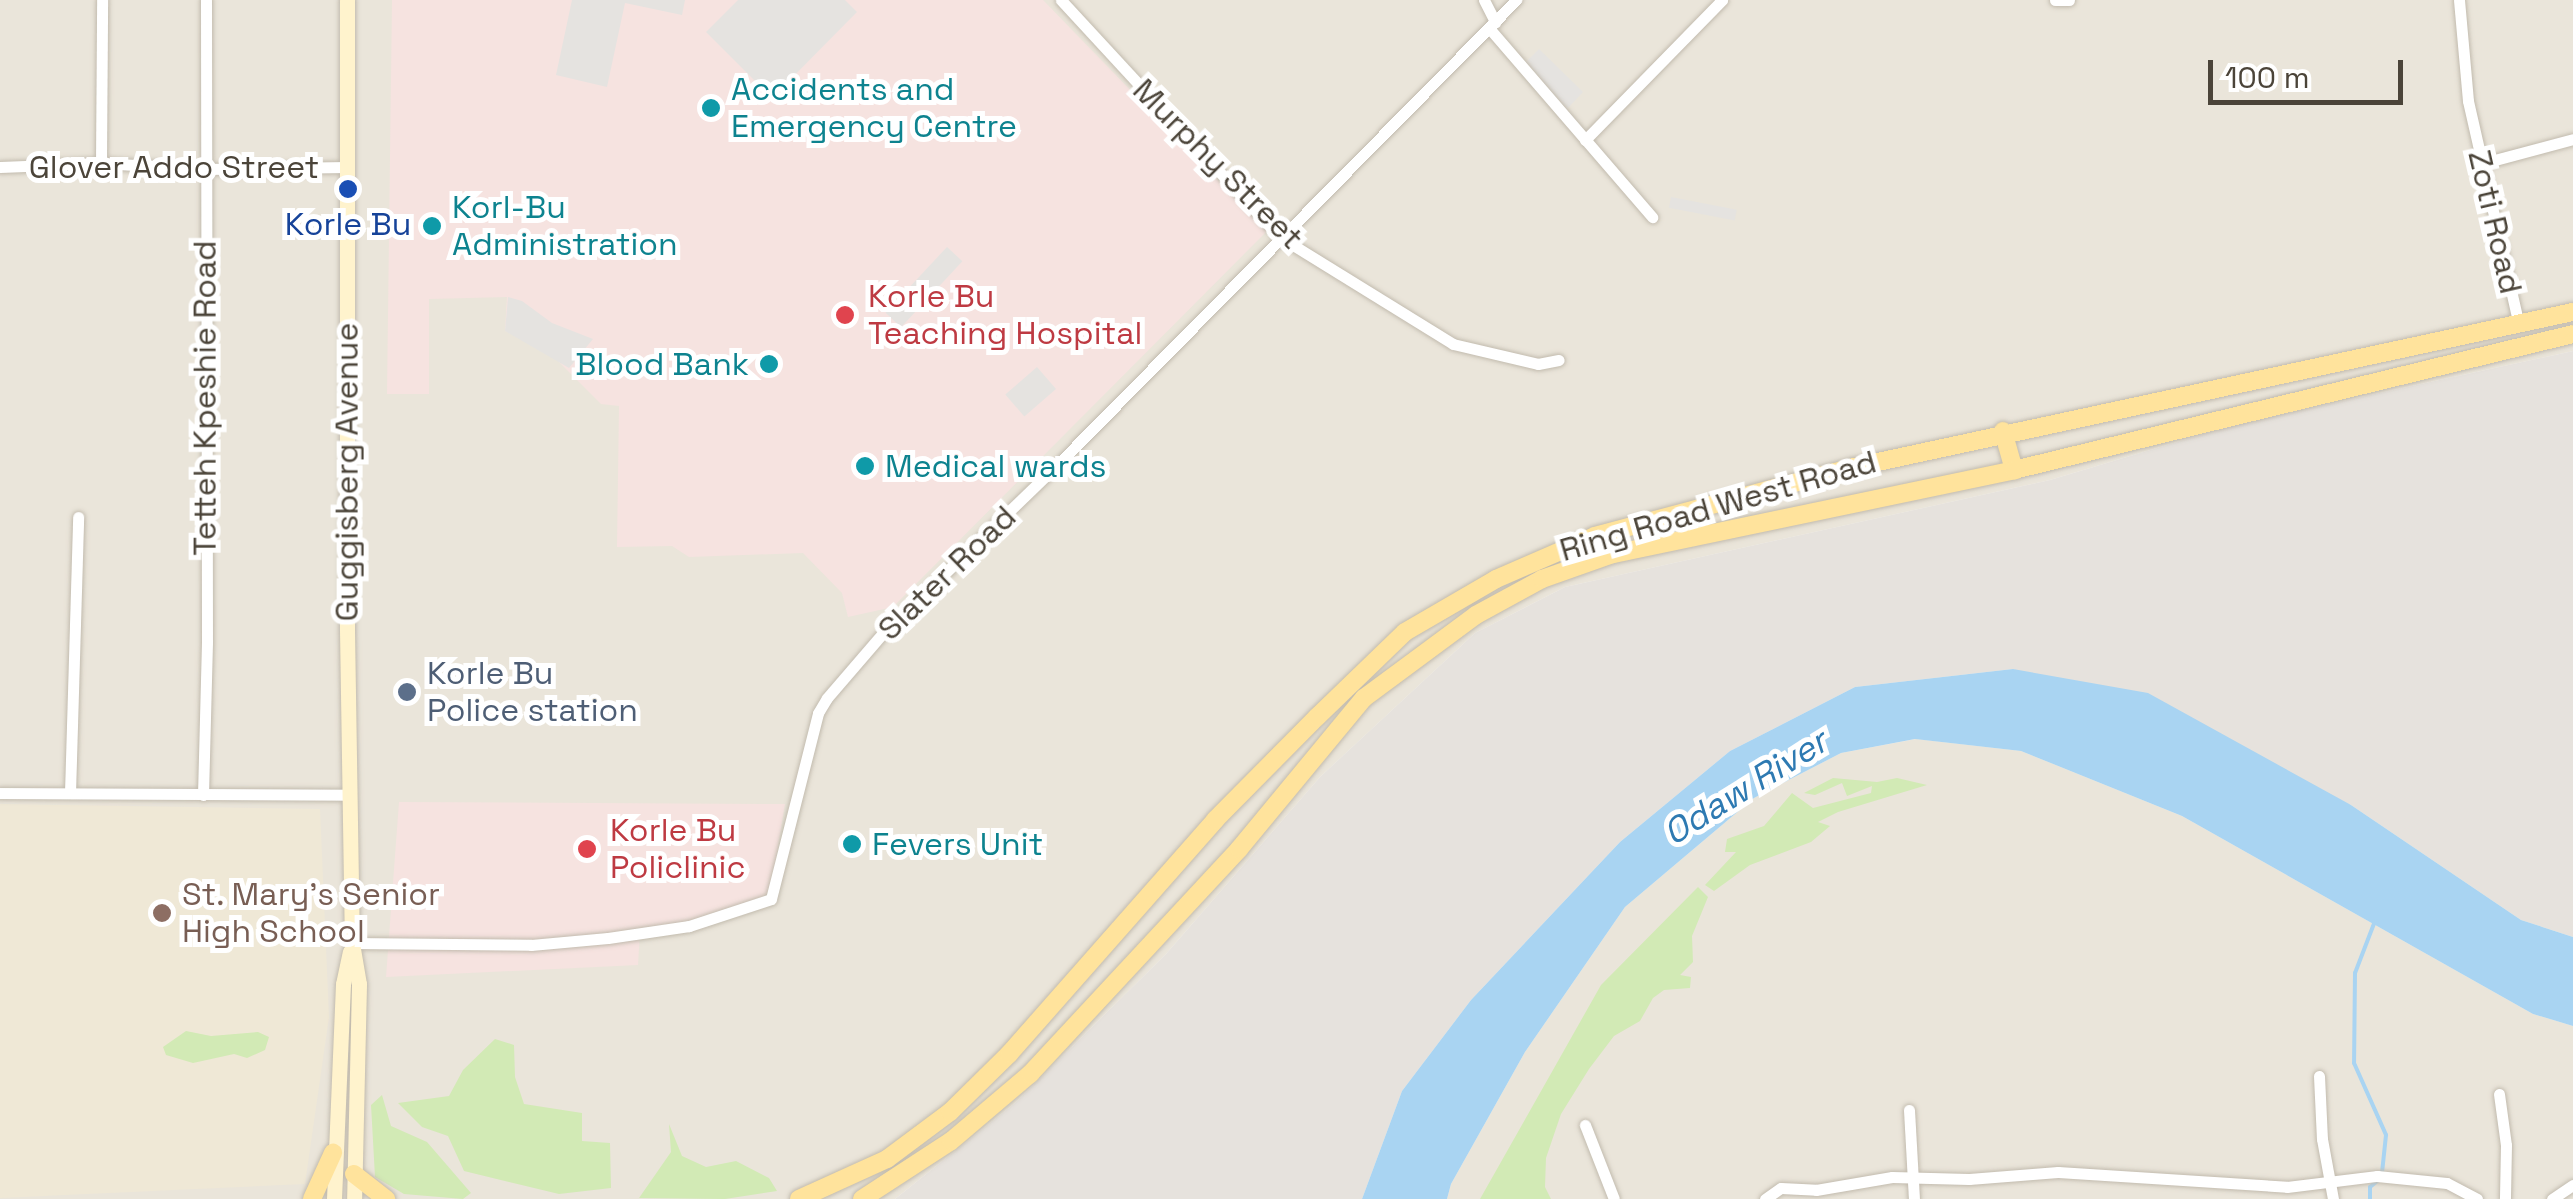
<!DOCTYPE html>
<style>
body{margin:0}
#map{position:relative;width:2573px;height:1199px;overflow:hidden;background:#f6f3ec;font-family:"Space Grotesk",sans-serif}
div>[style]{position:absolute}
.residential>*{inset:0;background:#eae5da}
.industrial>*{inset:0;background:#e6e2dd}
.education>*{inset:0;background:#efe8d6}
.medical>*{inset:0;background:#f6e3e0}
.green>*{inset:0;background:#d2eab5}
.parking>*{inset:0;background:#e5e3e0;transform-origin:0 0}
.water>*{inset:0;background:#a9d4f2}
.stream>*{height:4px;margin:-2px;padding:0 2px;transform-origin:2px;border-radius:2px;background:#a9d4f2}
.roads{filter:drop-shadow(0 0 2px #c2bbae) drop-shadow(0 0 2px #c2bbae)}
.minor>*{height:11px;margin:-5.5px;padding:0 5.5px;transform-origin:5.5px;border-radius:5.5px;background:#fff}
.secondary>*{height:15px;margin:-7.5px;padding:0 7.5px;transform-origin:7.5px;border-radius:7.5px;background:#fff3cd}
.primary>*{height:18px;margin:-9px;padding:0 9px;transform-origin:9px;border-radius:9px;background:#ffe39c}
.dots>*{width:28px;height:28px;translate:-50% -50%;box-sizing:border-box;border:5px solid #fff;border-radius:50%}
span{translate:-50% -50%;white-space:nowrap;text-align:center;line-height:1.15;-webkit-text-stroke:10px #fff;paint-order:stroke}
.culture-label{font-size:32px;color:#0d838f}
.left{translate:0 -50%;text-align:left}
.right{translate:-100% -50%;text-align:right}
.street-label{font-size:32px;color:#4b4439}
.transit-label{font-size:32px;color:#164399}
.health-label{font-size:32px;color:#be3a42}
.service-label{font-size:32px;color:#4e5e75}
.education-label{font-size:32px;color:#785e54}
.water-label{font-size:35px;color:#2e7ab2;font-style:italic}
.scale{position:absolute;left:2208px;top:60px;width:195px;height:45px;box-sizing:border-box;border:5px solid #4b4439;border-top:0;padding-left:12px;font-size:30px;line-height:35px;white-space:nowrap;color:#4b4439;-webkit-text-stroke:8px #fff;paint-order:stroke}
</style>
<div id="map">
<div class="residential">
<div style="clip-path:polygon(0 0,2573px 0,2573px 351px,2237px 424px,2050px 480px,1565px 587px,1475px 633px,1320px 777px,1166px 954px,1015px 1103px,895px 1199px,0 1199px)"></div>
<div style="clip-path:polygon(1916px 739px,2021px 751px,2182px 816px,2533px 1014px,2573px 1026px,2573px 1199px,1447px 1199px,1451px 1184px,1525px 1052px,1625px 907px,1754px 798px,1841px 753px)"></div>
</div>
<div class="industrial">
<div style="clip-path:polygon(2573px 351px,2573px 937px,2521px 920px,2351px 805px,2013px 669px,1855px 687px,1730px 751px,1620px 842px,1471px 1000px,1402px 1091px,1362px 1199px,895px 1199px,1015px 1103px,1166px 954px,1320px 777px,1475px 633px,1565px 587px,2050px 480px,2237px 424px)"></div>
</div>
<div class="education">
<div style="clip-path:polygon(0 804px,320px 809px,329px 1017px,305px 1184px,0 1198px)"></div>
</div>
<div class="medical">
<div style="clip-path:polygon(392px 0,1043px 0,1267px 231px,893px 607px,848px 617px,842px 593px,803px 553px,689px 557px,672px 546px,617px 547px,619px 406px,601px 404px,550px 353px,505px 331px,507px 297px,429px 299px,429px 394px,387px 394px)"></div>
<div style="clip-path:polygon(399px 802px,785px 804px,770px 894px,695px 926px,640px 932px,638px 965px,386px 977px)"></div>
</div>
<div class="green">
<div style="clip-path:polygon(1833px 778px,1877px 782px,1897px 778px,1927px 785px,1838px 812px,1818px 822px,1830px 826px,1811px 842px,1750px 865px,1714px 891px,1705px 885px,1736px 852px,1725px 852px,1727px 839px,1764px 826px,1792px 793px,1813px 808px,1871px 793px,1872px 786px,1847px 796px,1842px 783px,1815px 795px,1804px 793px)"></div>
<div style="clip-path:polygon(1698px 887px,1708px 897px,1692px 936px,1693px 962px,1680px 975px,1691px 977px,1690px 988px,1664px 990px,1653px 998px,1640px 1021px,1614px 1036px,1589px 1069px,1561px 1114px,1546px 1158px,1545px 1187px,1551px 1199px,1480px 1199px,1601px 985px)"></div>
<div style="clip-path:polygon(186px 1031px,211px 1036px,258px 1032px,269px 1037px,265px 1050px,247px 1058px,234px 1054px,193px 1063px,166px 1055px,163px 1047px)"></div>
<div style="clip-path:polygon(495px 1039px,514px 1045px,515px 1077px,524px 1104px,582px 1113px,582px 1141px,610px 1143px,611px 1188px,559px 1194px,464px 1171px,448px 1136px,422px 1127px,398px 1103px,449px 1096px,463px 1070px)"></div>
<div style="clip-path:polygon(382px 1095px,391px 1126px,427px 1142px,471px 1193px,463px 1199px,404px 1194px,375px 1177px,371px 1105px)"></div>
<div style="clip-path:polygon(669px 1124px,682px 1156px,706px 1167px,736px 1161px,769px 1178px,777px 1191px,725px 1199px,639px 1198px,671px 1152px)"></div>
</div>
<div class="parking">
<div style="clip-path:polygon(572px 0,685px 0,682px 15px,625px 3px,607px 87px,556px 75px)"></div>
<div style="clip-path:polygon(738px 0,845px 0,857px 12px,772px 98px,706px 32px)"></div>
<div style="clip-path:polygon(1539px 49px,1583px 92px,1567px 109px,1526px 62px)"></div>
<div style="left:1671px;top:197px;width:67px;height:11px;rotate:11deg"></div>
<div style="left:947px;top:247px;width:21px;height:90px;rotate:43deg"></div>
<div style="clip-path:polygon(508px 297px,522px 301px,552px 323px,593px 339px,569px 368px,505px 331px)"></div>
<div style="left:1037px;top:367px;width:29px;height:42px;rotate:49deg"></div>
</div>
<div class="water">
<div style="clip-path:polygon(2013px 669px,2148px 693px,2351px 805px,2521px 920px,2573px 937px,2573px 1026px,2533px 1014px,2182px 816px,2021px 751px,1915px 739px,1841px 753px,1754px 798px,1625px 907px,1525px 1052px,1451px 1184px,1447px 1199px,1362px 1199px,1402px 1091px,1471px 1000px,1620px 842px,1730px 751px,1855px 687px)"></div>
</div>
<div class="stream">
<div style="left:2375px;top:921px;width:56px;rotate:111deg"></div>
<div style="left:2355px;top:973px;width:90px;rotate:90.6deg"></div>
<div style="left:2354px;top:1063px;width:79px;rotate:66deg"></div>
<div style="left:2386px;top:1135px;width:38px;rotate:96deg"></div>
<div style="left:2370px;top:1199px;width:12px;rotate:-90deg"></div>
<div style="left:2370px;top:1187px;width:13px;rotate:-39deg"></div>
</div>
<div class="roads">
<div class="minor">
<div style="left:1061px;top:0;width:323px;rotate:47.3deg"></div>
<div style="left:1280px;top:237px;width:203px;rotate:31.7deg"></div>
<div style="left:1453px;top:344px;width:87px;rotate:13.2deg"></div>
<div style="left:1538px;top:364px;width:21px;rotate:-11deg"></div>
<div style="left:1484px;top:0;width:25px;rotate:63deg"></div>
<div style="left:2055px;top:0;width:14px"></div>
<div style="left:2459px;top:0;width:101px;rotate:84.9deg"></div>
<div style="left:2468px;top:101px;width:230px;rotate:77.2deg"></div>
<div style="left:1489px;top:28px;width:250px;rotate:49.2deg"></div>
<div style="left:1585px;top:140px;width:196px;rotate:-45.6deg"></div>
<div style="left:101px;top:163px;width:163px;rotate:-89.6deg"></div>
<div style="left:2480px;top:164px;width:96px;rotate:-15deg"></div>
<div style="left:0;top:167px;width:101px;rotate:-2.3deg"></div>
<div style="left:101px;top:163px;width:103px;rotate:3.3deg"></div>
<div style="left:204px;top:169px;width:144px;rotate:-0.8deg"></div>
<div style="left:0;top:793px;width:349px;rotate:0.3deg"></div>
<div style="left:70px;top:793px;width:276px;rotate:-88.3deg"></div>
<div style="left:203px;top:795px;width:153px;rotate:-88.5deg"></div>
<div style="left:207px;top:642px;width:642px;rotate:-90.09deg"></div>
<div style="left:352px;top:943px;width:179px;rotate:0.6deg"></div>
<div style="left:531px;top:945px;width:77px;rotate:-5.2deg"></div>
<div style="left:608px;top:938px;width:82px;rotate:-8.4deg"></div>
<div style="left:689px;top:926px;width:86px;rotate:-18.2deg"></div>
<div style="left:771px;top:899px;width:192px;rotate:-75.8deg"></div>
<div style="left:818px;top:713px;width:17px;rotate:-59deg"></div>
<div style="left:827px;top:698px;width:86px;rotate:-49.3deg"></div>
<div style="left:883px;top:633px;width:245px;rotate:-44deg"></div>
<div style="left:1059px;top:463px;width:651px;rotate:-45.37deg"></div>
<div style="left:2319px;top:1076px;width:63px;rotate:87.3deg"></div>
<div style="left:2322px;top:1139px;width:61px;rotate:79.6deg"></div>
<div style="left:2499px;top:1094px;width:51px;rotate:82.2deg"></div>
<div style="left:2506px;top:1145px;width:54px;rotate:91.1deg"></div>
<div style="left:1909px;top:1110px;width:89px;rotate:86.8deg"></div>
<div style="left:1585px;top:1125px;width:79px;rotate:68.6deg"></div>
<div style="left:1765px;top:1199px;width:19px;rotate:-35deg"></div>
<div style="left:1781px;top:1188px;width:35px;rotate:3deg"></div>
<div style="left:1816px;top:1190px;width:77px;rotate:-9.7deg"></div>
<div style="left:1892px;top:1177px;width:77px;rotate:1.5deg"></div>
<div style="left:1969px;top:1179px;width:89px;rotate:-4.5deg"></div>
<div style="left:2058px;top:1172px;width:229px;rotate:3.7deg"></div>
<div style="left:2287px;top:1187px;width:91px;rotate:-7deg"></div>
<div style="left:2377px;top:1176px;width:70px;rotate:5.7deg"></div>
<div style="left:2447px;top:1183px;width:34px;rotate:28deg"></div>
<div style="left:2552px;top:1199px;width:25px;rotate:-34deg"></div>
</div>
<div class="secondary">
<div style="left:347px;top:0;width:630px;rotate:90deg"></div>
<div style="left:347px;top:630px;width:313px;rotate:89.1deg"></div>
<div style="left:352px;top:943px;width:42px;rotate:80.3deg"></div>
<div style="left:359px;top:984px;width:215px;rotate:91.3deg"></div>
<div style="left:334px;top:1199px;width:215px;rotate:-87.6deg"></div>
<div style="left:343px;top:984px;width:33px;rotate:-78deg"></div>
</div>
<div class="primary">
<div style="left:2003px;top:431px;width:41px;rotate:74.2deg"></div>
<div style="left:354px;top:1174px;width:41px;rotate:38deg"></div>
<div style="left:312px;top:1199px;width:51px;rotate:-65.5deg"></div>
<div style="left:799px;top:1199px;width:97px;rotate:-24.4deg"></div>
<div style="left:887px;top:1159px;width:79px;rotate:-36.7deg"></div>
<div style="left:950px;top:1112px;width:83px;rotate:-44.5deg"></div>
<div style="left:1009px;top:1054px;width:312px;rotate:-48.6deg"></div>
<div style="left:1215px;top:820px;width:145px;rotate:-45.3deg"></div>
<div style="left:1317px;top:717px;width:122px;rotate:-44deg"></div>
<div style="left:1405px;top:632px;width:105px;rotate:-30.2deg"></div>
<div style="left:1496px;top:579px;width:108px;rotate:-23.5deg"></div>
<div style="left:1595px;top:536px;width:264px;rotate:-14.9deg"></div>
<div style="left:1850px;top:468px;width:740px;rotate:-12.18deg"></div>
<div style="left:862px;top:1199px;width:106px;rotate:-33.1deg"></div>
<div style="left:951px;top:1141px;width:104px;rotate:-40.3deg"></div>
<div style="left:1030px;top:1074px;width:307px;rotate:-47.1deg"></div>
<div style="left:1239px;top:849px;width:196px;rotate:-50.4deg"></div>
<div style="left:1364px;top:698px;width:139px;rotate:-36.5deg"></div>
<div style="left:1476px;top:615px;width:75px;rotate:-28.6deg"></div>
<div style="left:1542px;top:579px;width:75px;rotate:-19.4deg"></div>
<div style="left:1613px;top:554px;width:410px;rotate:-11.8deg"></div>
<div style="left:2014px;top:470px;width:575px;rotate:-13.67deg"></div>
</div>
</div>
<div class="dots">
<div style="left:711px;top:108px;background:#0f9aa8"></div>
<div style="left:348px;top:189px;background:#1a4fb4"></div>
<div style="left:432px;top:226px;background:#0f9aa8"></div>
<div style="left:845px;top:315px;background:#e0444e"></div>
<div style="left:769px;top:364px;background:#0f9aa8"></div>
<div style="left:865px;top:466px;background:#0f9aa8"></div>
<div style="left:407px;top:692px;background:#5c6f8a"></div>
<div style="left:852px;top:844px;background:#0f9aa8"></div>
<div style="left:587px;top:849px;background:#e0444e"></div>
<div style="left:162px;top:913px;background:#8d6e63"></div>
</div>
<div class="culture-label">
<span class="left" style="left:731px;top:108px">Accidents and<br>Emergency Centre</span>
<span class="left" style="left:452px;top:226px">Korl-Bu<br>Administration</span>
<span class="right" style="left:749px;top:364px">Blood Bank</span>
<span class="left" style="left:885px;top:466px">Medical wards</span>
<span class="left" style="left:872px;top:844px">Fevers Unit</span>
</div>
<div class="street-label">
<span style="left:1218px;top:164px;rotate:45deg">Murphy Street</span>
<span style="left:174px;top:167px">Glover Addo Street</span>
<span style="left:2495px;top:222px;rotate:77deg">Zoti Road</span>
<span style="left:205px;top:398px;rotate:-90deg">Tetteh Kpeshie Road</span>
<span style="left:347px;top:472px;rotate:-90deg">Guggisberg Avenue</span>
<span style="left:1718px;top:506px;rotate:-16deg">Ring Road West Road</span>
<span style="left:947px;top:573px;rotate:-44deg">Slater Road</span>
</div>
<div class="transit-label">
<span style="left:348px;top:224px">Korle Bu</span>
</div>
<div class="health-label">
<span class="left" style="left:868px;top:315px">Korle Bu<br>Teaching Hospital</span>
<span class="left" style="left:610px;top:849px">Korle Bu<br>Policlinic</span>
</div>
<div class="service-label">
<span class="left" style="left:427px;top:692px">Korle Bu<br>Police station</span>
</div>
<div class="education-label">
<span class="left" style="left:182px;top:913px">St. Mary's Senior<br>High School</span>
</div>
<div class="water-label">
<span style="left:1745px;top:787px;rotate:-32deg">Odaw River</span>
</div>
<div class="scale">100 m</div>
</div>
